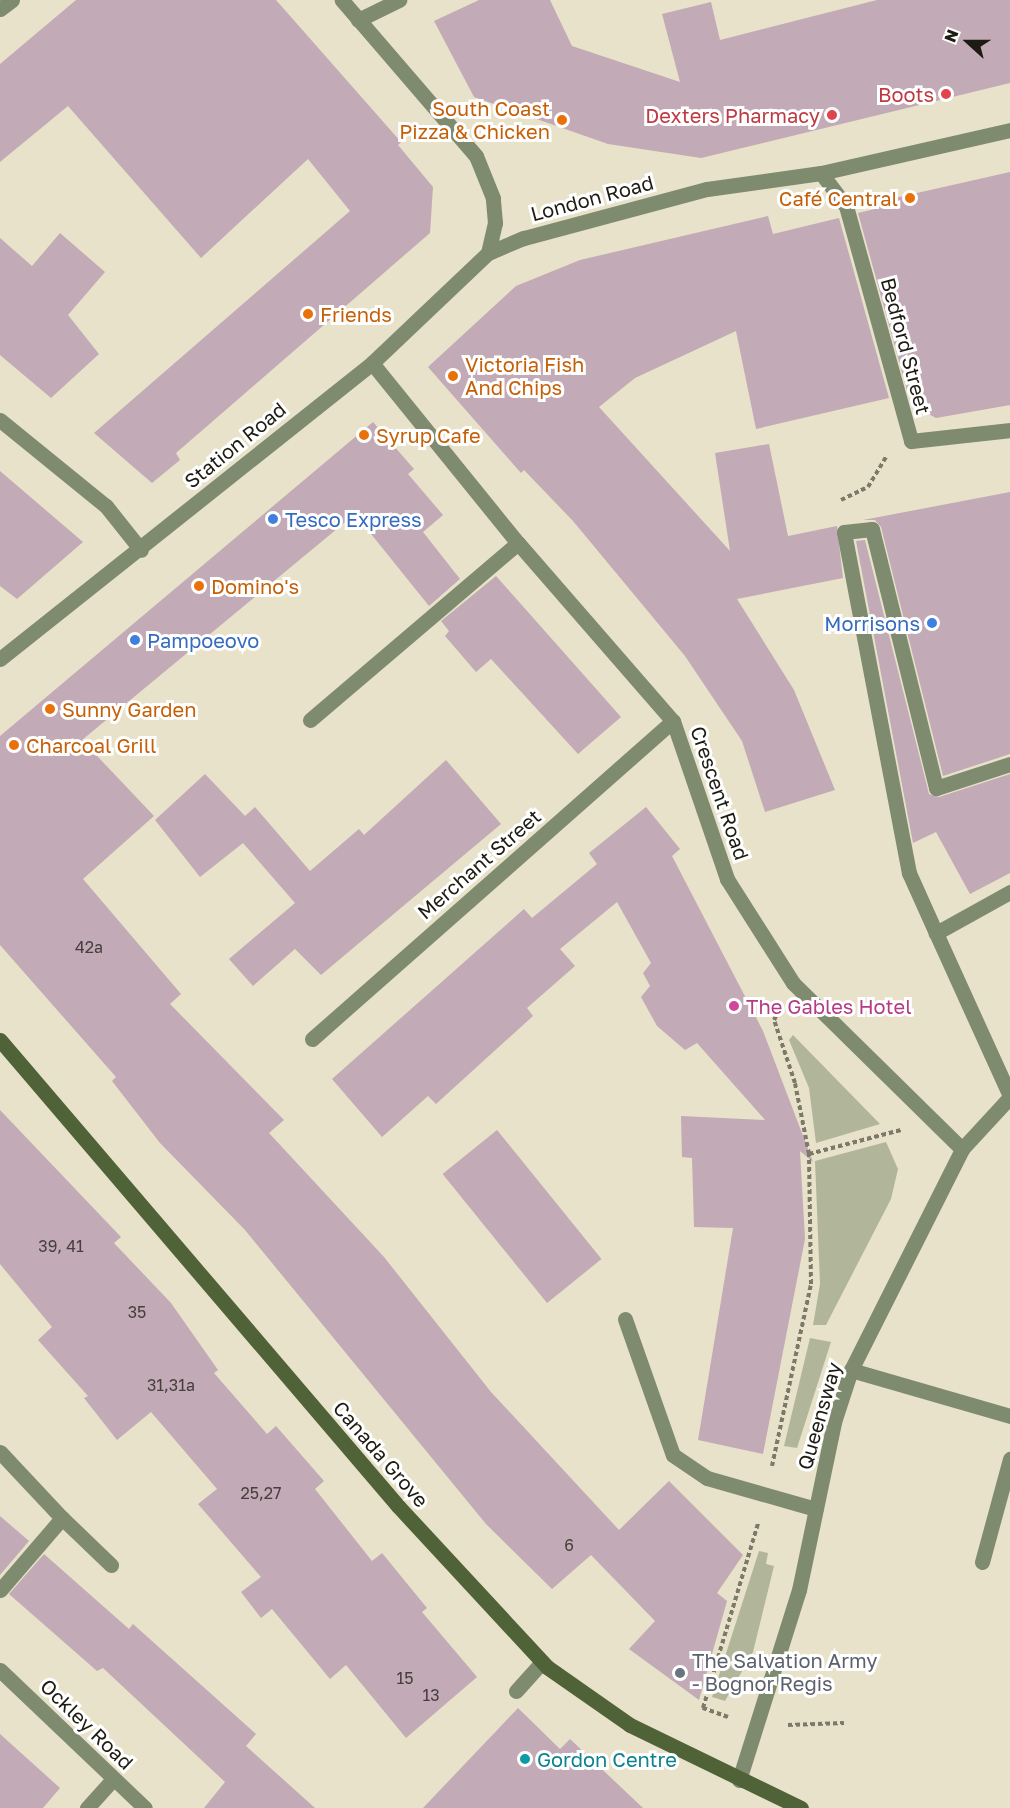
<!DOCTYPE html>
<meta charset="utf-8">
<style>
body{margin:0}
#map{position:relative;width:1010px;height:1808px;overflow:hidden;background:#e7e2c9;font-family:"Golos Text",sans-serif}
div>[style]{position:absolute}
.green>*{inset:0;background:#b1b69b}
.building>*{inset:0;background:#c2aab7;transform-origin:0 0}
.path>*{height:4px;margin-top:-2px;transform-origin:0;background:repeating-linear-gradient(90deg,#7c7968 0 4.5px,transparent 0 7.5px)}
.service>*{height:15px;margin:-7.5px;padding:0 7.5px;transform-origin:7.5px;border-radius:7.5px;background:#7e8b6e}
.pedestrian>*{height:15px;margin:-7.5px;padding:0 7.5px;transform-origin:7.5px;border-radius:7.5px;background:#7e8b6e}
.minor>*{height:15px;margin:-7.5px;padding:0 7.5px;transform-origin:7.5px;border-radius:7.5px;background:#7e8b6e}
.tertiary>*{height:15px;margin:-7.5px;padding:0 7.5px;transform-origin:7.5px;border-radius:7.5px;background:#7e8b6e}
.secondary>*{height:15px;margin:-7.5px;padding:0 7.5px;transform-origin:7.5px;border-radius:7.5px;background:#506237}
.dots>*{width:16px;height:16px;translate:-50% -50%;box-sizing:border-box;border:3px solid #fff;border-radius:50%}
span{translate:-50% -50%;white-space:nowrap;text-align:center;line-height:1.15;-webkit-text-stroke:6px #fff;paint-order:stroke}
.number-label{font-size:16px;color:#463f3b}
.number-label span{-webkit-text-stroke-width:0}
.health-label{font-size:20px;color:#be3a42}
.right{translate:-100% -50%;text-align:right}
.food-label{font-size:20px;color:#c56008}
.left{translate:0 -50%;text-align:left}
.street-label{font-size:20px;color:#1d1b12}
.shop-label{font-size:20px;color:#366cbe}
.hotel-label{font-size:20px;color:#b23c85}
.worship-label{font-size:20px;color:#5b616d}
.culture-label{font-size:20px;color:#0d838f}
.north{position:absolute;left:938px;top:12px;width:60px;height:60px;-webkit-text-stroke:4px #fff;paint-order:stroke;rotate:291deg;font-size:16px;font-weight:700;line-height:24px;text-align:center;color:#1d1b12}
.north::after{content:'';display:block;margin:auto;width:21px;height:27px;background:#1d1b12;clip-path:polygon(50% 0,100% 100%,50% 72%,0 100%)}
</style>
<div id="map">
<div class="green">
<div style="clip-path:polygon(793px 1035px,880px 1124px,816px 1143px,809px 1088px,789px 1040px)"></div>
<div style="clip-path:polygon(886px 1142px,898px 1169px,891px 1199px,826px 1325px,813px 1325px,820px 1284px,815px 1161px)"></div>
<div style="clip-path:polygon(810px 1338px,831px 1342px,797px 1448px,784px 1446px)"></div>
<div style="clip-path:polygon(759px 1551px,768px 1553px,766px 1564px,774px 1566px,753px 1652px,725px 1701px,712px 1697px)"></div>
</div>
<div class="building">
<div style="clip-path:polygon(76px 0,276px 0,401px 142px,398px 145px,433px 187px,430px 233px,176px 453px,180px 460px,152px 483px,94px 433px,350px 211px,308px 159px,201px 258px,68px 106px,0 162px,0 64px)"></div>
<div style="clip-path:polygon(479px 0,550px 0,572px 46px,680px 82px,662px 14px,711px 2px,720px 40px,877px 0,1010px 0,1010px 83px,701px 158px,608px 144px,474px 97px,434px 21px)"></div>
<div style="clip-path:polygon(1010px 172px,1010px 405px,936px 418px,923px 411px,919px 392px,908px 394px,858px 213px,879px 208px,877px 202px)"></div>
<div style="clip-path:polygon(768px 216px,773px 234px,839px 218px,889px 398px,756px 429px,736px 331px,635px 378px,599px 407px,730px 551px,715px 453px,769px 444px,788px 536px,837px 526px,843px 578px,737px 599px,794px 690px,835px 790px,765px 812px,742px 741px,685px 656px,573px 521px,524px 470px,521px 473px,428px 367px,516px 286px,580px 260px)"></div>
<div style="clip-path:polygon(60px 233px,105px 272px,68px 315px,99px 354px,51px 398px,0 355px,0 238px,32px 266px)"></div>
<div style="clip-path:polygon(373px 422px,414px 469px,408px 474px,443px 515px,423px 532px,460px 579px,429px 606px,355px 514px,82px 740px,154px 816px,83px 879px,181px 994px,170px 1004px,284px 1120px,269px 1133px,384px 1257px,491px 1392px,619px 1530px,669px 1481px,743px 1555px,717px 1593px,727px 1601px,699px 1700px,629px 1649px,655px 1621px,591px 1555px,552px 1589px,486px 1524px,245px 1230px,160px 1143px,112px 1081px,116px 1077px,0 945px,0 736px)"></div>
<div style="clip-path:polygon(0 471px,83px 542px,17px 599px,0 586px)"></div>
<div style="clip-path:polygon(1010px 492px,1010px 754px,943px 776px,881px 527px,875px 520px,863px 520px)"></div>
<div style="clip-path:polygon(865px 540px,929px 794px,939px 797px,1010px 774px,1010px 873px,970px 894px,936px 832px,913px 843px,856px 541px)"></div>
<div style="clip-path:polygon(496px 576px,621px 717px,578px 754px,491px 659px,476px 672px,445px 636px,449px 631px,441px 621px)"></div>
<div style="clip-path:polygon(446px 760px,501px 824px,321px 975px,295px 949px,253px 986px,229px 959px,295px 903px,243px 843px,200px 877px,155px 820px,205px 774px,245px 816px,255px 807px,310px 871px,359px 829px,364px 835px)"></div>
<div style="clip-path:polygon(646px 807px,680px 849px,672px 856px,763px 1031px,813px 1162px,800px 1151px,805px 1239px,763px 1454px,698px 1440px,733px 1228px,694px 1227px,692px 1158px,682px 1157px,681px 1116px,765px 1120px,697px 1043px,685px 1050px,657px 1026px,641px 997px,650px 986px,643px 973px,651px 963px,617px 902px,560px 949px,575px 966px,527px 1008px,533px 1016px,436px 1104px,428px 1096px,382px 1137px,332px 1079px,524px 909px,532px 918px,597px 864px,589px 853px)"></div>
<div style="clip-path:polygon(0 1110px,121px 1237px,114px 1243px,171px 1303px,218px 1370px,214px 1373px,267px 1434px,276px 1426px,324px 1481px,315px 1489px,372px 1561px,382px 1553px,427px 1608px,422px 1612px,477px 1677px,406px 1738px,346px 1665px,330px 1679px,272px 1609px,261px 1618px,241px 1592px,261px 1577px,198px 1504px,217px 1489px,151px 1412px,117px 1440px,84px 1398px,88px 1396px,38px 1340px,52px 1327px,0 1264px)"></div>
<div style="left:497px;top:1130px;width:166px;height:70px;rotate:51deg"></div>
<div style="clip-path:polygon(0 1516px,29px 1541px,0 1575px)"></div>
<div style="clip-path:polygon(44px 1554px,129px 1629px,133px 1624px,256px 1734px,246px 1746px,315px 1808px,204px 1808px,225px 1782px,103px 1668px,97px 1671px,9px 1594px)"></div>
<div style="clip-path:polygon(518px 1708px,560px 1749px,570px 1739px,643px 1808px,423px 1808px)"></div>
<div style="clip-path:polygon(0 1734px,60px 1788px,43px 1808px,0 1808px)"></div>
</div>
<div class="path">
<div style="left:841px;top:500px;width:30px;rotate:-26deg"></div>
<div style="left:868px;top:487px;width:37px;rotate:-59deg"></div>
<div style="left:809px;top:1154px;width:95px;rotate:-14.6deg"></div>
<div style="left:772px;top:1466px;width:186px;rotate:-77.9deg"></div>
<div style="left:811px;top:1284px;width:130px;rotate:-90.9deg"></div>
<div style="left:809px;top:1154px;width:72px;rotate:-101.2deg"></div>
<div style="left:795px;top:1083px;width:66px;rotate:-108.4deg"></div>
<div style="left:774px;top:1020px;width:11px;rotate:-63deg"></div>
<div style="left:728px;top:1717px;width:27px;rotate:-160deg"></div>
<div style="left:703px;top:1708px;width:193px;rotate:-73.4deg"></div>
<div style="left:788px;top:1725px;width:56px;rotate:-2deg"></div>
</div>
<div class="service">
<div style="left:310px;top:720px;width:273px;rotate:-40.4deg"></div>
<div style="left:1010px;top:892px;width:85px;rotate:151deg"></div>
<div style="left:936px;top:933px;width:179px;rotate:65.6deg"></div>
<div style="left:936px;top:933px;width:66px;rotate:-114.2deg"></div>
<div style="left:909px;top:873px;width:347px;rotate:-100.8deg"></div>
<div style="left:844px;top:532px;width:28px;rotate:-6deg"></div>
<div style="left:872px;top:529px;width:267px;rotate:76.1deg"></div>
<div style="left:936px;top:788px;width:78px;rotate:-18deg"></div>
<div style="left:625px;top:1319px;width:144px;rotate:70.6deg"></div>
<div style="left:673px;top:1455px;width:41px;rotate:34.1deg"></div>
<div style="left:707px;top:1478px;width:113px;rotate:15.9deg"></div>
<div style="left:851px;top:1370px;width:166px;rotate:16.1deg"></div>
<div style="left:0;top:1452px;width:91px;rotate:46.8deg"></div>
<div style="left:62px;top:1518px;width:95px;rotate:130.7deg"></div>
<div style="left:62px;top:1518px;width:68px;rotate:43.8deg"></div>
<div style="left:982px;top:1562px;width:107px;rotate:-74.8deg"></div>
<div style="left:516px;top:1691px;width:39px;rotate:-48deg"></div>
</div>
<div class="pedestrian">
<div style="left:821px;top:173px;width:194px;rotate:-12.8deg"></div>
</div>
<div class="minor">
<div style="left:358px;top:20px;width:46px;rotate:-26deg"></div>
<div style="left:488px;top:253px;width:39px;rotate:-23deg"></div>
<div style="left:524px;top:238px;width:189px;rotate:-15deg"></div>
<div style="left:707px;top:189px;width:115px;rotate:-8deg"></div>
<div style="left:821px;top:173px;width:41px;rotate:52.9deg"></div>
<div style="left:846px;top:206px;width:244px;rotate:74.5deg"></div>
<div style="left:911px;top:441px;width:100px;rotate:-6.3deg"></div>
<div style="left:372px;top:363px;width:232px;rotate:51deg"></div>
<div style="left:518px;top:543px;width:236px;rotate:49deg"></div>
<div style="left:673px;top:721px;width:167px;rotate:71.1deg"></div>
<div style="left:727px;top:879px;width:123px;rotate:57.6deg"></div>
<div style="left:793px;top:983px;width:237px;rotate:44.5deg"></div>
<div style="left:312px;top:1039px;width:481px;rotate:-41.4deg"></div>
<div style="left:0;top:1670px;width:200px;rotate:43.6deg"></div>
<div style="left:87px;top:1808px;width:39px;rotate:-48deg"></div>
</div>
<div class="tertiary">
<div style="left:0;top:9px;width:15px;rotate:-37deg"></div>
<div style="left:0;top:420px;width:136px;rotate:39.1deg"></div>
<div style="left:106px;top:506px;width:56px;rotate:51.5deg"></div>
<div style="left:0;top:659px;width:475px;rotate:-38.5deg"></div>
<div style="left:372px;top:363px;width:160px;rotate:-43.5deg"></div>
<div style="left:488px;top:253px;width:31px;rotate:-77deg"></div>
<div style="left:495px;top:223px;width:25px;rotate:-95deg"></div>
<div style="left:493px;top:198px;width:45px;rotate:-112deg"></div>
<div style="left:476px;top:156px;width:206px;rotate:-130.7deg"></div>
<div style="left:739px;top:1780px;width:199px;rotate:-72.5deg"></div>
<div style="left:799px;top:1590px;width:172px;rotate:-78.2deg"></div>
<div style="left:834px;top:1422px;width:55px;rotate:-71.9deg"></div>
<div style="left:851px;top:1370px;width:247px;rotate:-63.3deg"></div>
<div style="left:962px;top:1149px;width:71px;rotate:-47.3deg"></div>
</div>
<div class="secondary">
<div style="left:0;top:1040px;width:613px;rotate:49.5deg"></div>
<div style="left:398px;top:1506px;width:219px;rotate:47.2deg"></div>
<div style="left:547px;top:1667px;width:101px;rotate:34.9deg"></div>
<div style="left:630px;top:1725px;width:190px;rotate:25.9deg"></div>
</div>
<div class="dots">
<div style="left:946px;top:94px;background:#e0444e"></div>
<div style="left:832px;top:115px;background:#e0444e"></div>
<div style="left:562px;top:120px;background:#e8710a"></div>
<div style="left:910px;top:198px;background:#e8710a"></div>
<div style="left:308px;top:314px;background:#e8710a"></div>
<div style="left:453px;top:376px;background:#e8710a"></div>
<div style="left:364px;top:435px;background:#e8710a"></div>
<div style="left:273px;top:519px;background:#3f7fe0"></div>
<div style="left:199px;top:586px;background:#e8710a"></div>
<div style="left:932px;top:623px;background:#3f7fe0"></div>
<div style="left:135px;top:640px;background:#3f7fe0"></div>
<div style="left:50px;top:709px;background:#e8710a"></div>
<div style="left:14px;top:745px;background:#e8710a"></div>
<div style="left:734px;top:1006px;background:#d1479c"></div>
<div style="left:680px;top:1673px;background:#6b7280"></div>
<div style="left:525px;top:1759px;background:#0f9aa8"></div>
</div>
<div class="number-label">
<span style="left:89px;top:947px">42a</span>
<span style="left:61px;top:1246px">39, 41</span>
<span style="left:137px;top:1312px">35</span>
<span style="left:171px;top:1385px">31,31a</span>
<span style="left:261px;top:1493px">25,27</span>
<span style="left:569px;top:1545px">6</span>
<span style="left:405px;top:1678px">15</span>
<span style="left:431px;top:1695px">13</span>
</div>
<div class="health-label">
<span class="right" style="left:934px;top:94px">Boots</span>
<span class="right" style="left:820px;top:115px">Dexters Pharmacy</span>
</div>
<div class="food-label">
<span class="right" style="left:550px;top:120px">South Coast<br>Pizza &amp; Chicken</span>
<span class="right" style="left:898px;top:198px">Café Central</span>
<span class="left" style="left:320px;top:314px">Friends</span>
<span class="left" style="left:465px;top:376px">Victoria Fish<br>And Chips</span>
<span class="left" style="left:376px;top:435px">Syrup Cafe</span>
<span class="left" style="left:211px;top:586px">Domino's</span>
<span class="left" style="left:62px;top:709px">Sunny Garden</span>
<span class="left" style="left:26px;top:745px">Charcoal Grill</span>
</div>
<div class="street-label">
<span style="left:592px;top:198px;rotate:-15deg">London Road</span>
<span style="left:906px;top:346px;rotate:75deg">Bedford Street</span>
<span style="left:235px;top:445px;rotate:-39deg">Station Road</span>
<span style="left:720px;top:793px;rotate:71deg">Crescent Road</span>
<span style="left:479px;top:864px;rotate:-41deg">Merchant Street</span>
<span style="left:819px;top:1416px;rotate:-74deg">Queensway</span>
<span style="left:381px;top:1454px;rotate:49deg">Canada Grove</span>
<span style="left:87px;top:1724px;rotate:44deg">Ockley Road</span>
</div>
<div class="shop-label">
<span class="left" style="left:285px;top:519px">Tesco Express</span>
<span class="right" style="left:920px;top:623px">Morrisons</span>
<span class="left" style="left:147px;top:640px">Pampoeovo</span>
</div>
<div class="hotel-label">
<span class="left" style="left:746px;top:1006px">The Gables Hotel</span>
</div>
<div class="worship-label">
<span class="left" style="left:692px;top:1672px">The Salvation Army<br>- Bognor Regis</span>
</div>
<div class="culture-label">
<span class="left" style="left:537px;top:1759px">Gordon Centre</span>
</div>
<div class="north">N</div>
</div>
